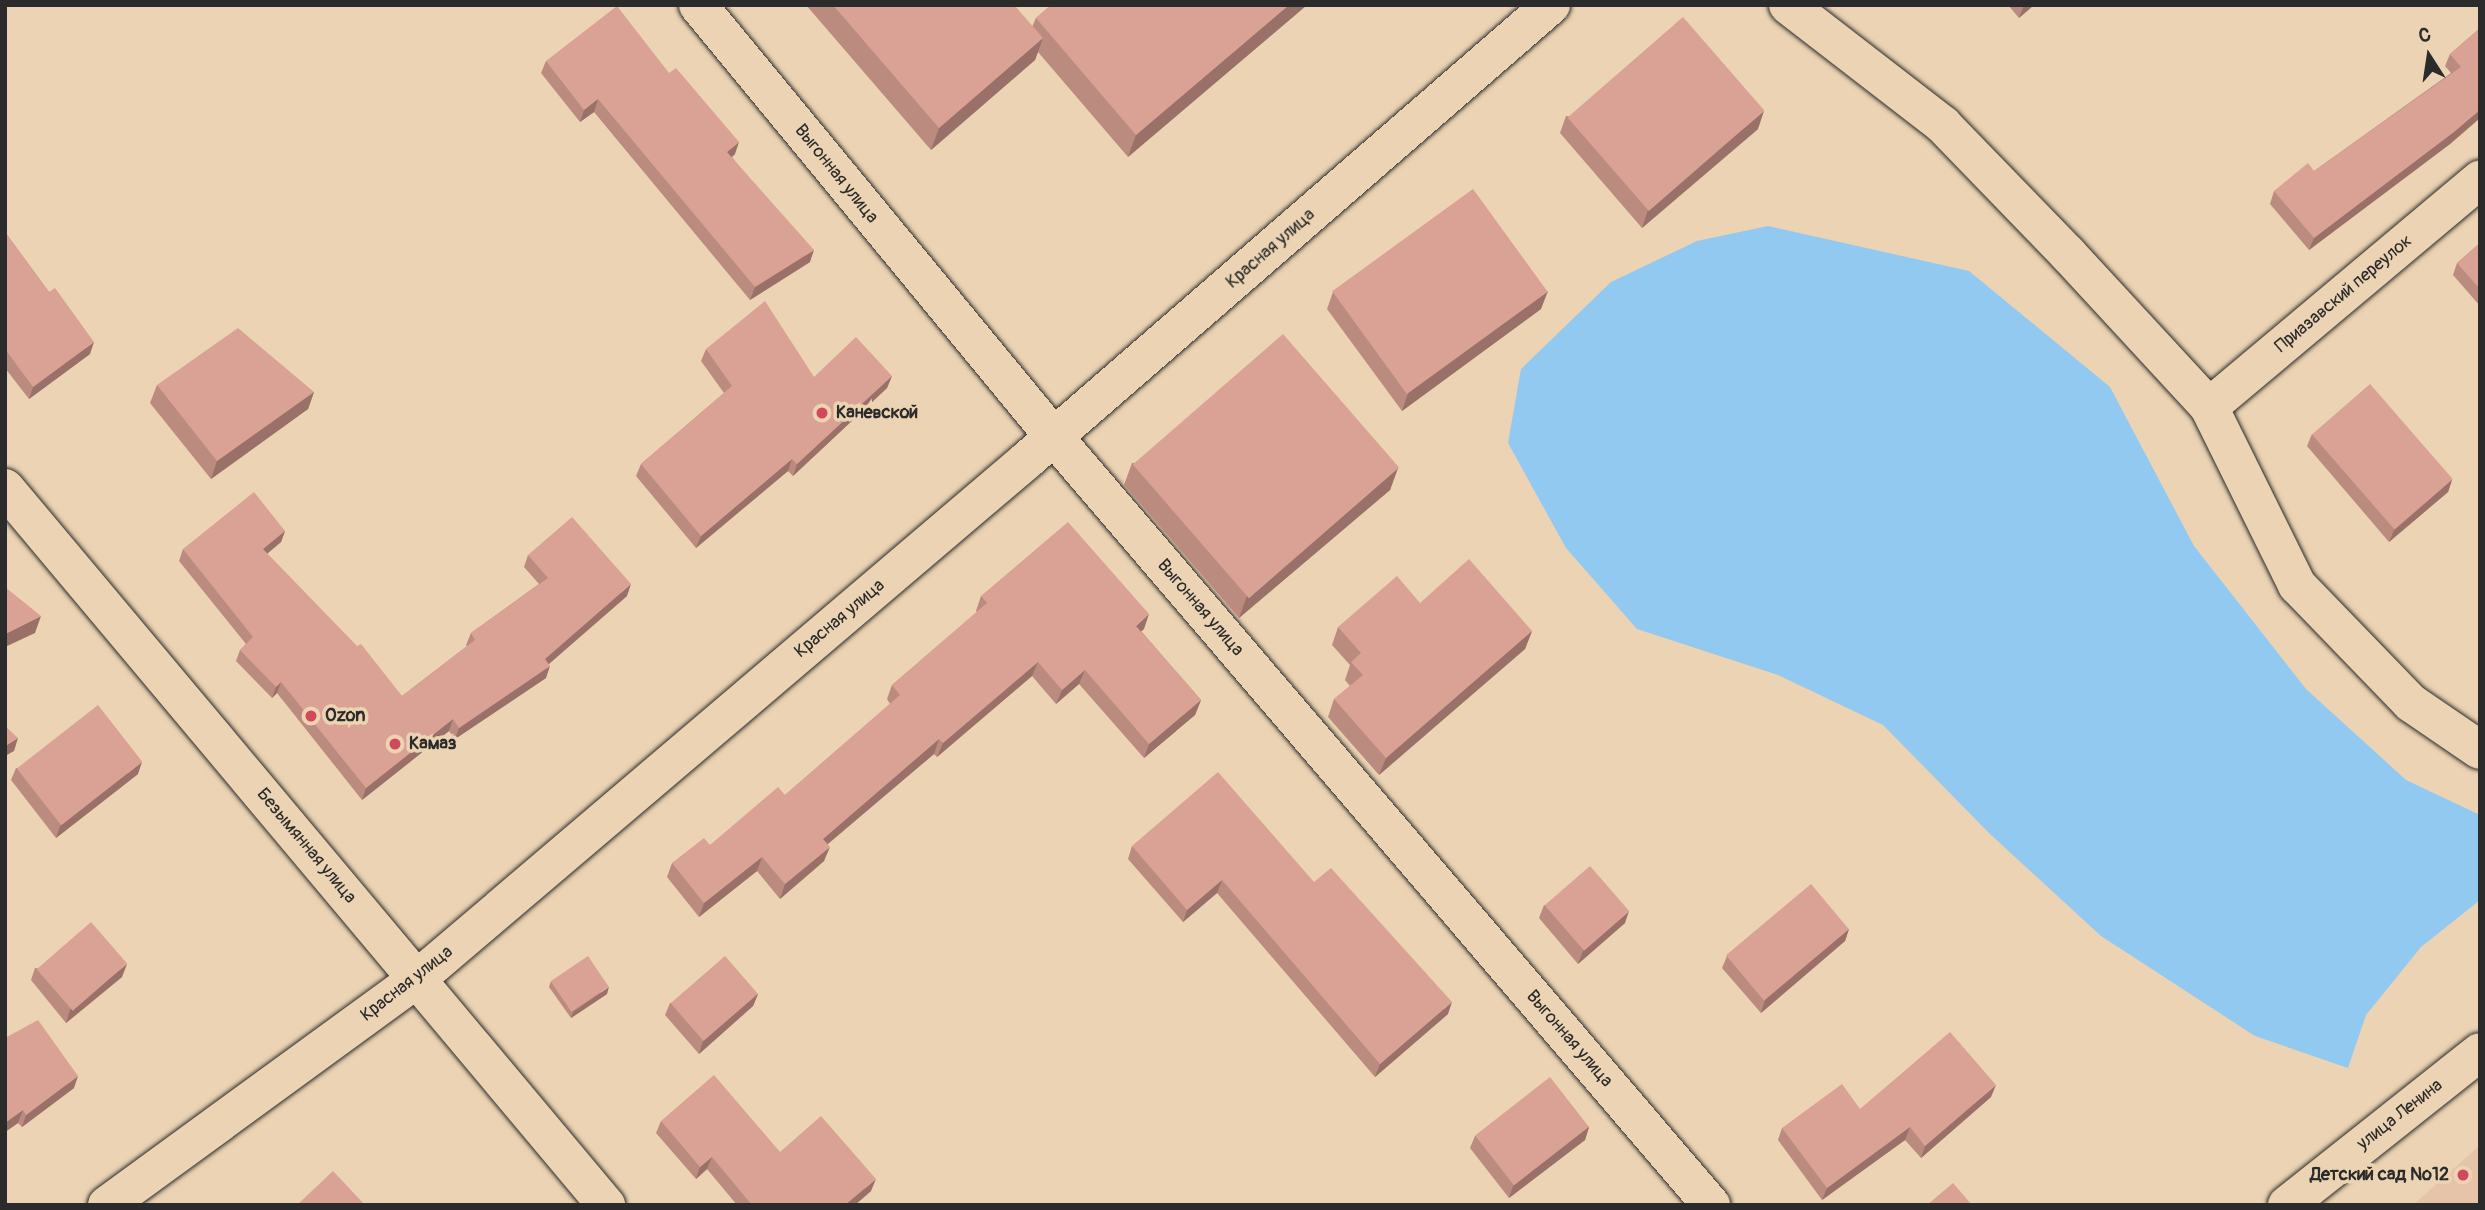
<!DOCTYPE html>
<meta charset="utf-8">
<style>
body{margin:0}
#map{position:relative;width:2485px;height:1210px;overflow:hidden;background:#ebd3b3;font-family:Pangolin,sans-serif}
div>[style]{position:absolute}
.built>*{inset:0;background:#e6c4aa}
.water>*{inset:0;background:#92c9f1}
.roads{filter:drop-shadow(0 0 2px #2b2b2b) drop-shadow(0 0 2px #2b2b2b)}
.street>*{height:38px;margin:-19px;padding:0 19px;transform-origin:19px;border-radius:19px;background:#ebd3b3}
.secondary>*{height:38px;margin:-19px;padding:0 19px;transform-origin:19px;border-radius:19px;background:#ebd3b3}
.wall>*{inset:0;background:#bb8b7f}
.shaded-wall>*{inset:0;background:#997168}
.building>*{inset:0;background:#daa294;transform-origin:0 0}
.dots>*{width:19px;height:19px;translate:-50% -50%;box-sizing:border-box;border:4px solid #ebd3b3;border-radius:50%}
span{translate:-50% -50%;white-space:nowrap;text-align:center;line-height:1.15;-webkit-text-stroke:7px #ebd3b3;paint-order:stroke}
.street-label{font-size:18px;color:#2b2b2b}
.poi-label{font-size:18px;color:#2b2b2b;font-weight:700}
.left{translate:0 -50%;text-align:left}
.right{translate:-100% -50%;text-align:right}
.frame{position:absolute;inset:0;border:7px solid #2b2b2b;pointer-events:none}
.north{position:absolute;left:2394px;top:21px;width:70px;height:70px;-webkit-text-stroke:5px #ebd3b3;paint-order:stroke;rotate:348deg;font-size:19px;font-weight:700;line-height:28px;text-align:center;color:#2b2b2b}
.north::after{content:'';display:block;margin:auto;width:24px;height:32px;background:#2b2b2b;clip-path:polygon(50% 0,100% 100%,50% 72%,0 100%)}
</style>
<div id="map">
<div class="built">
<div style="clip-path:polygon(2480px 1145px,2480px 1205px,2413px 1205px)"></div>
</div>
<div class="water">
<div style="clip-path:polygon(1768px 226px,1969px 271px,2110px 387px,2194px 546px,2306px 689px,2406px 780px,2480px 815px,2480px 900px,2421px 947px,2366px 1015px,2348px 1068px,2255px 1036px,2101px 936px,1990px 834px,1883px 725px,1778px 675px,1637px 629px,1566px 548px,1508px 443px,1521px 369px,1611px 282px,1697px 241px)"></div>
</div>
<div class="roads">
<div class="street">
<div style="left:698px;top:5px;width:560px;rotate:50.51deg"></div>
<div style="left:1054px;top:437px;width:1011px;rotate:49.45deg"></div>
<div style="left:1788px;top:5px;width:196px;rotate:37.7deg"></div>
<div style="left:1943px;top:125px;width:180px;rotate:45.9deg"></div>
<div style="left:2068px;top:254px;width:208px;rotate:47.3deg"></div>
<div style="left:2209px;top:407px;width:199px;rotate:63.7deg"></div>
<div style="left:2297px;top:585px;width:164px;rotate:46deg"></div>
<div style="left:2411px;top:703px;width:83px;rotate:34.3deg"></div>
<div style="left:2209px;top:407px;width:354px;rotate:-40deg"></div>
<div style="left:5px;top:488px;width:936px;rotate:50.03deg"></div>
<div style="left:2287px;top:1205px;width:246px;rotate:-38.4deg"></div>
</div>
<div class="secondary">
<div style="left:107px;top:1205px;width:384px;rotate:-36.1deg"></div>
<div style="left:417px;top:979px;width:801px;rotate:-40.39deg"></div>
<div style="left:1027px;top:460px;width:694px;rotate:-40.97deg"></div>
</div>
</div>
<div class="wall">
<div style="clip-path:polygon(806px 5px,1014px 5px,1032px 27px,1036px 18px,1051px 5px,1307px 5px,1128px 157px,1038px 52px,1035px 60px,931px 150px)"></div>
<div style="clip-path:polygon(2008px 5px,2034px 5px,2019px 18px)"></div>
<div style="clip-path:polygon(2480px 28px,2480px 118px,2450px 144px,2309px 250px,2270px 204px,2274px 191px,2314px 171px,2451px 73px,2445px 66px,2450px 54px)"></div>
<div style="clip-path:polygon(546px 61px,669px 73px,735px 154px,732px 157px,810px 262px,750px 300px,594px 112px,580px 122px,541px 73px)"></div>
<div style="clip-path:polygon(1566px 116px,1758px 129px,1642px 228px,1560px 133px)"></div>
<div style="clip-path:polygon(5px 232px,49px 292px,90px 354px,29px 399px,5px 368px)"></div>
<div style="clip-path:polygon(2480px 243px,2480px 306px,2453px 275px,2457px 263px)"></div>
<div style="clip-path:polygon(1333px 292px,1541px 309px,1402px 411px,1327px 309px)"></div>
<div style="clip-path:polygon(706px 349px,814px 377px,892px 376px,887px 388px,793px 476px,788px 471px,696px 548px,636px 476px,641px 464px,724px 393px,701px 361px)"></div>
<div style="clip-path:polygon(157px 385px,314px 392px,308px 409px,211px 479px,150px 403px)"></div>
<div style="clip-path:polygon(2312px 434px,2452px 480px,2448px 492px,2389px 542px,2307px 446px)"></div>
<div style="clip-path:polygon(1132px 463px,1398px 468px,1390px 490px,1239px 618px,1124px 485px)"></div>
<div style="clip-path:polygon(285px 531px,281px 542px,267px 554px,402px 696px,467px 646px,466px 645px,471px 633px,539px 584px,524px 567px,528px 555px,627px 596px,548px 664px,546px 678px,455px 739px,449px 731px,362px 800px,277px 693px,272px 698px,236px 661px,240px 650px,246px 644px,179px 561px,183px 549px)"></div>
<div style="clip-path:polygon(981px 596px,1144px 629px,1141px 631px,1201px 700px,1195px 715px,1144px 758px,1079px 684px,1056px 704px,1032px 676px,937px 757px,934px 754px,828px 844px,824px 861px,780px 899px,757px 871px,699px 917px,667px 877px,672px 863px,710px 845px,785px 795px,890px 704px,887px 699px,892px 685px,977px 612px,976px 611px)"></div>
<div style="clip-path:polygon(1420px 603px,1532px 631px,1525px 649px,1379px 775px,1328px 717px,1334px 699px,1350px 686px,1345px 680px,1350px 665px,1332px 645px,1338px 627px)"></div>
<div style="clip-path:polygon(16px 768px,138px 774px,56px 838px,11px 780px)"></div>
<div style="clip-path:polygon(1132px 846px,1314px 882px,1448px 1014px,1375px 1077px,1217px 893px,1183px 922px,1128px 859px)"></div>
<div style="clip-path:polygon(1544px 905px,1625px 923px,1578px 964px,1539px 918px)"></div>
<div style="clip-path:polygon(1849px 929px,1845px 941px,1761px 1013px,1722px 968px,1727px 956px)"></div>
<div style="clip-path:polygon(35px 968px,122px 977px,66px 1023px,31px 980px)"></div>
<div style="clip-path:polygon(551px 981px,607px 994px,571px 1018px,549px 987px)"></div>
<div style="clip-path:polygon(758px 994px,753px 1006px,699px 1054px,665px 1015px,670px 1003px)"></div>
<div style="clip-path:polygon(5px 1038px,74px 1088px,22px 1127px,18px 1123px,5px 1132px)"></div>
<div style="clip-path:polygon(1991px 1097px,1921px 1158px,1905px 1140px,1822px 1200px,1778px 1140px,1782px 1128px,1860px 1109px)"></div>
<div style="clip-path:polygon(661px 1121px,780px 1152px,871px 1191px,855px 1205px,737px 1205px,707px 1169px,696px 1179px,656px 1133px)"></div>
<div style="clip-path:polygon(1589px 1127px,1585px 1140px,1509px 1198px,1470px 1148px,1475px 1136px)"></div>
</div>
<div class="shaded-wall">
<div style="clip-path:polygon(1289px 5px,1307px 5px,1128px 157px,1136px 135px)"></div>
<div style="clip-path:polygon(2024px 5px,2034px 5px,2019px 18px)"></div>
<div style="clip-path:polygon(1043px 38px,1035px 60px,931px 150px,939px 128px)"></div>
<div style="clip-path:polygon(598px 99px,594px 112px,580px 122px,584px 110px)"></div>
<div style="clip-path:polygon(2480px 110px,2480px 118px,2450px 144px,2309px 250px,2314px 238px)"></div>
<div style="clip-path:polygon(1764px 111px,1758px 129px,1642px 228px,1648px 210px)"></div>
<div style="clip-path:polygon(739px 142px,735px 154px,723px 164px,727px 152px)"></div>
<div style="clip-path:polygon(814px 250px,810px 262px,750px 300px,755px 287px)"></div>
<div style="clip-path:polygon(1548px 291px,1541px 309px,1402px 411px,1408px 393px)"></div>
<div style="clip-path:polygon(94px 342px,90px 354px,29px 399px,33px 387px)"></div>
<div style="clip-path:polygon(892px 376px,887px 388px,793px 476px,797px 464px)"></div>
<div style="clip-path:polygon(314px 392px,308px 409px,211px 479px,217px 461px)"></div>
<div style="clip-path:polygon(792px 459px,788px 471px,696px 548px,701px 536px)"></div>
<div style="clip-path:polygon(1398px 468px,1390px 490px,1239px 618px,1247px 596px)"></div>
<div style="clip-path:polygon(2452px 480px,2448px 492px,2389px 542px,2394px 530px)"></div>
<div style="clip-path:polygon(285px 531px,281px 542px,258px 561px,263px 549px)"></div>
<div style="clip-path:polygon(631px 584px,627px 596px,541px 671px,545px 659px)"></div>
<div style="clip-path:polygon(1149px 614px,1144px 629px,1131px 640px,1136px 626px)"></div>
<div style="clip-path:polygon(41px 616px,35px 633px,5px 647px,5px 634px)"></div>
<div style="clip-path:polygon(1532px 631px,1525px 649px,1379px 775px,1386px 758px)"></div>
<div style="clip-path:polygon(1038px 662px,1032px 676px,937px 757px,943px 743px)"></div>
<div style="clip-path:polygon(550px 666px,546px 678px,455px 739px,459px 728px)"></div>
<div style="clip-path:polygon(1085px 670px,1079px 684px,1056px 704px,1062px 690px)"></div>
<div style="clip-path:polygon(281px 682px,277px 693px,272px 698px,276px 687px)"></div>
<div style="clip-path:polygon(1201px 700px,1195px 715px,1144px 758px,1149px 744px)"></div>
<div style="clip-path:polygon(453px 719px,449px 731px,362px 800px,366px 788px)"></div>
<div style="clip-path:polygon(18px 738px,14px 751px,5px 756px,5px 746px)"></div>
<div style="clip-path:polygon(939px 739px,934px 754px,817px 853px,823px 839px)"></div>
<div style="clip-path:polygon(142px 762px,138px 774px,56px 838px,60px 826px)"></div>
<div style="clip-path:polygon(830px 847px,824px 861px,780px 899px,785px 884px)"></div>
<div style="clip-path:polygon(762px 857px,757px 871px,699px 917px,704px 903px)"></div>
<div style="clip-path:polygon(1222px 880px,1217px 893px,1183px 922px,1187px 910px)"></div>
<div style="clip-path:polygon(1629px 911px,1625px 923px,1578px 964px,1583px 951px)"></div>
<div style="clip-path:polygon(1849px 929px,1845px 941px,1761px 1013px,1765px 1000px)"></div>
<div style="clip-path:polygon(127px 964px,122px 977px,66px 1023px,70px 1010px)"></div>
<div style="clip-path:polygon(609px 987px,607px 994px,571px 1018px,573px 1012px)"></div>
<div style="clip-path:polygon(758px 994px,753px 1006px,699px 1054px,703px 1041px)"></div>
<div style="clip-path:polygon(1452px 1002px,1448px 1014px,1375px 1077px,1380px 1064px)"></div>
<div style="clip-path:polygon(78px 1076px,74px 1088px,22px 1127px,26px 1115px)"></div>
<div style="clip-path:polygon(1996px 1085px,1991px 1097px,1921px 1158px,1925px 1146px)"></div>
<div style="clip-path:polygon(23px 1110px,18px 1123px,5px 1132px,5px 1123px)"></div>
<div style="clip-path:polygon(1589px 1127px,1585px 1140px,1509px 1198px,1513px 1186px)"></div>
<div style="clip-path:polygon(1910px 1127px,1905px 1140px,1822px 1200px,1827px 1188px)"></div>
<div style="clip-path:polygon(712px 1157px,707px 1169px,696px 1179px,700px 1167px)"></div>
<div style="clip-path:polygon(876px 1179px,871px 1191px,855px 1205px,845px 1205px)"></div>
</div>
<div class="building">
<div style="clip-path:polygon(833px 5px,1014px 5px,1043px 38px,939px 128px)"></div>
<div style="clip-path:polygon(1051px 5px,1289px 5px,1136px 135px,1036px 18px)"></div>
<div style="clip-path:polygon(617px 6px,669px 73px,676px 68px,739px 142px,727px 152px,814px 250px,755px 287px,598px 99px,584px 110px,546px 61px)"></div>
<div style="left:1683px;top:17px;width:124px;height:153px;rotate:49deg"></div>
<div style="clip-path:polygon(2480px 28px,2480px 110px,2454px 132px,2314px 238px,2274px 191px,2308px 163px,2314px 171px,2461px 67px,2450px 54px)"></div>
<div style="left:1473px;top:189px;width:127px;height:174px;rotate:54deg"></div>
<div style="clip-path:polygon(5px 232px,49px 292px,55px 288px,94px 342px,33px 387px,5px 349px)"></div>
<div style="clip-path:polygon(2480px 243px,2480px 289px,2457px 263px)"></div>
<div style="clip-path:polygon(765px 301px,814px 377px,856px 337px,892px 376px,797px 464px,792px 459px,701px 536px,641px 464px,732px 386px,706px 349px)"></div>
<div style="clip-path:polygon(238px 328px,314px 392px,217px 461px,157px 385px)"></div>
<div style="left:1283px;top:334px;width:177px;height:199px;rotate:49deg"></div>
<div style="left:2370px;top:384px;width:126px;height:77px;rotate:49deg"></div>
<div style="clip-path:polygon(254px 492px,285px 531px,263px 549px,357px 646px,361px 644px,402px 696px,475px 640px,471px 633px,548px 578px,528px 555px,572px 517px,631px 584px,545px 659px,550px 666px,459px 728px,453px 719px,366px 788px,281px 682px,276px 687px,240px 650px,253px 637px,183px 549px)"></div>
<div style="clip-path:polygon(1068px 522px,1149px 614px,1136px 626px,1201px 700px,1149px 744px,1085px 670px,1062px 690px,1038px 662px,943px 743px,939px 739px,823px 839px,830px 847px,785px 884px,762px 857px,704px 903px,672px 863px,704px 838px,710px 845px,778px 787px,785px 795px,900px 695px,892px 685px,987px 603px,981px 596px)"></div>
<div style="clip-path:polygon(1469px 559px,1532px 631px,1386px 758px,1334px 699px,1363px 675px,1351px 662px,1361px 653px,1338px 627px,1397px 576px,1420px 603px)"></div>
<div style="clip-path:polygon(5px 587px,41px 616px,5px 634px)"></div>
<div style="left:98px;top:705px;width:72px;height:103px;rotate:52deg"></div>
<div style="clip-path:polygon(5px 726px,18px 738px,5px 746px)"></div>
<div style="clip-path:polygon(1218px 772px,1314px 882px,1331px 868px,1452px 1002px,1380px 1064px,1222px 880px,1187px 910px,1132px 846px)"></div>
<div style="left:1590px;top:866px;width:60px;height:60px;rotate:49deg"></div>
<div style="left:1811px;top:884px;width:59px;height:111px;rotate:50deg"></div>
<div style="left:91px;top:922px;width:55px;height:72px;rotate:49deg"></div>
<div style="left:588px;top:956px;width:37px;height:45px;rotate:56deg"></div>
<div style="left:725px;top:956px;width:50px;height:72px;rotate:49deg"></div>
<div style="clip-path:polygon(38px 1020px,78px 1076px,26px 1115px,23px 1110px,5px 1123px,5px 1038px)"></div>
<div style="clip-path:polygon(1950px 1032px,1996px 1085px,1925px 1146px,1910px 1127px,1827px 1188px,1782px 1128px,1842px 1084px,1860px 1109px)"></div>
<div style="clip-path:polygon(714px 1075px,780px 1152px,821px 1116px,876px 1179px,845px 1205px,752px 1205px,712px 1157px,700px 1167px,661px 1121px)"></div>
<div style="left:1550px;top:1077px;width:63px;height:95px;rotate:52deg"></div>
<div style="clip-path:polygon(333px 1171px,365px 1205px,297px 1205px)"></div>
<div style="clip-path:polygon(1953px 1183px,1972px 1205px,1927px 1205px)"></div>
</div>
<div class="dots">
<div style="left:822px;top:413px;background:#d1495b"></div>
<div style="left:311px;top:716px;background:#d1495b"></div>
<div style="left:395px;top:744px;background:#d1495b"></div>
<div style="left:2463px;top:1175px;background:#d1495b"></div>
</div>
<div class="street-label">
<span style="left:836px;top:174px;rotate:51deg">Выгонная улица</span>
<span style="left:1271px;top:249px;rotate:-41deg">Красная улица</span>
<span style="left:2344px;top:294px;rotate:-40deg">Приазавский переулок</span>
<span style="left:1200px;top:608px;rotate:49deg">Выгонная улица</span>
<span style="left:840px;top:619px;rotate:-40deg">Красная улица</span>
<span style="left:306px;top:846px;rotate:50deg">Безымянная улица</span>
<span style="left:407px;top:984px;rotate:-38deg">Красная улица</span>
<span style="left:1569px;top:1039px;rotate:49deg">Выгонная улица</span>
<span style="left:2400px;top:1115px;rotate:-38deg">улица Ленина</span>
</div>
<div class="poi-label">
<span class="left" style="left:836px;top:413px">Каневской</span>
<span class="left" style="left:325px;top:716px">Ozon</span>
<span class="left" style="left:409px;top:744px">Камаз</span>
<span class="right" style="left:2449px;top:1175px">Детский сад №12</span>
</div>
<div class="frame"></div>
<div class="north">С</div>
</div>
